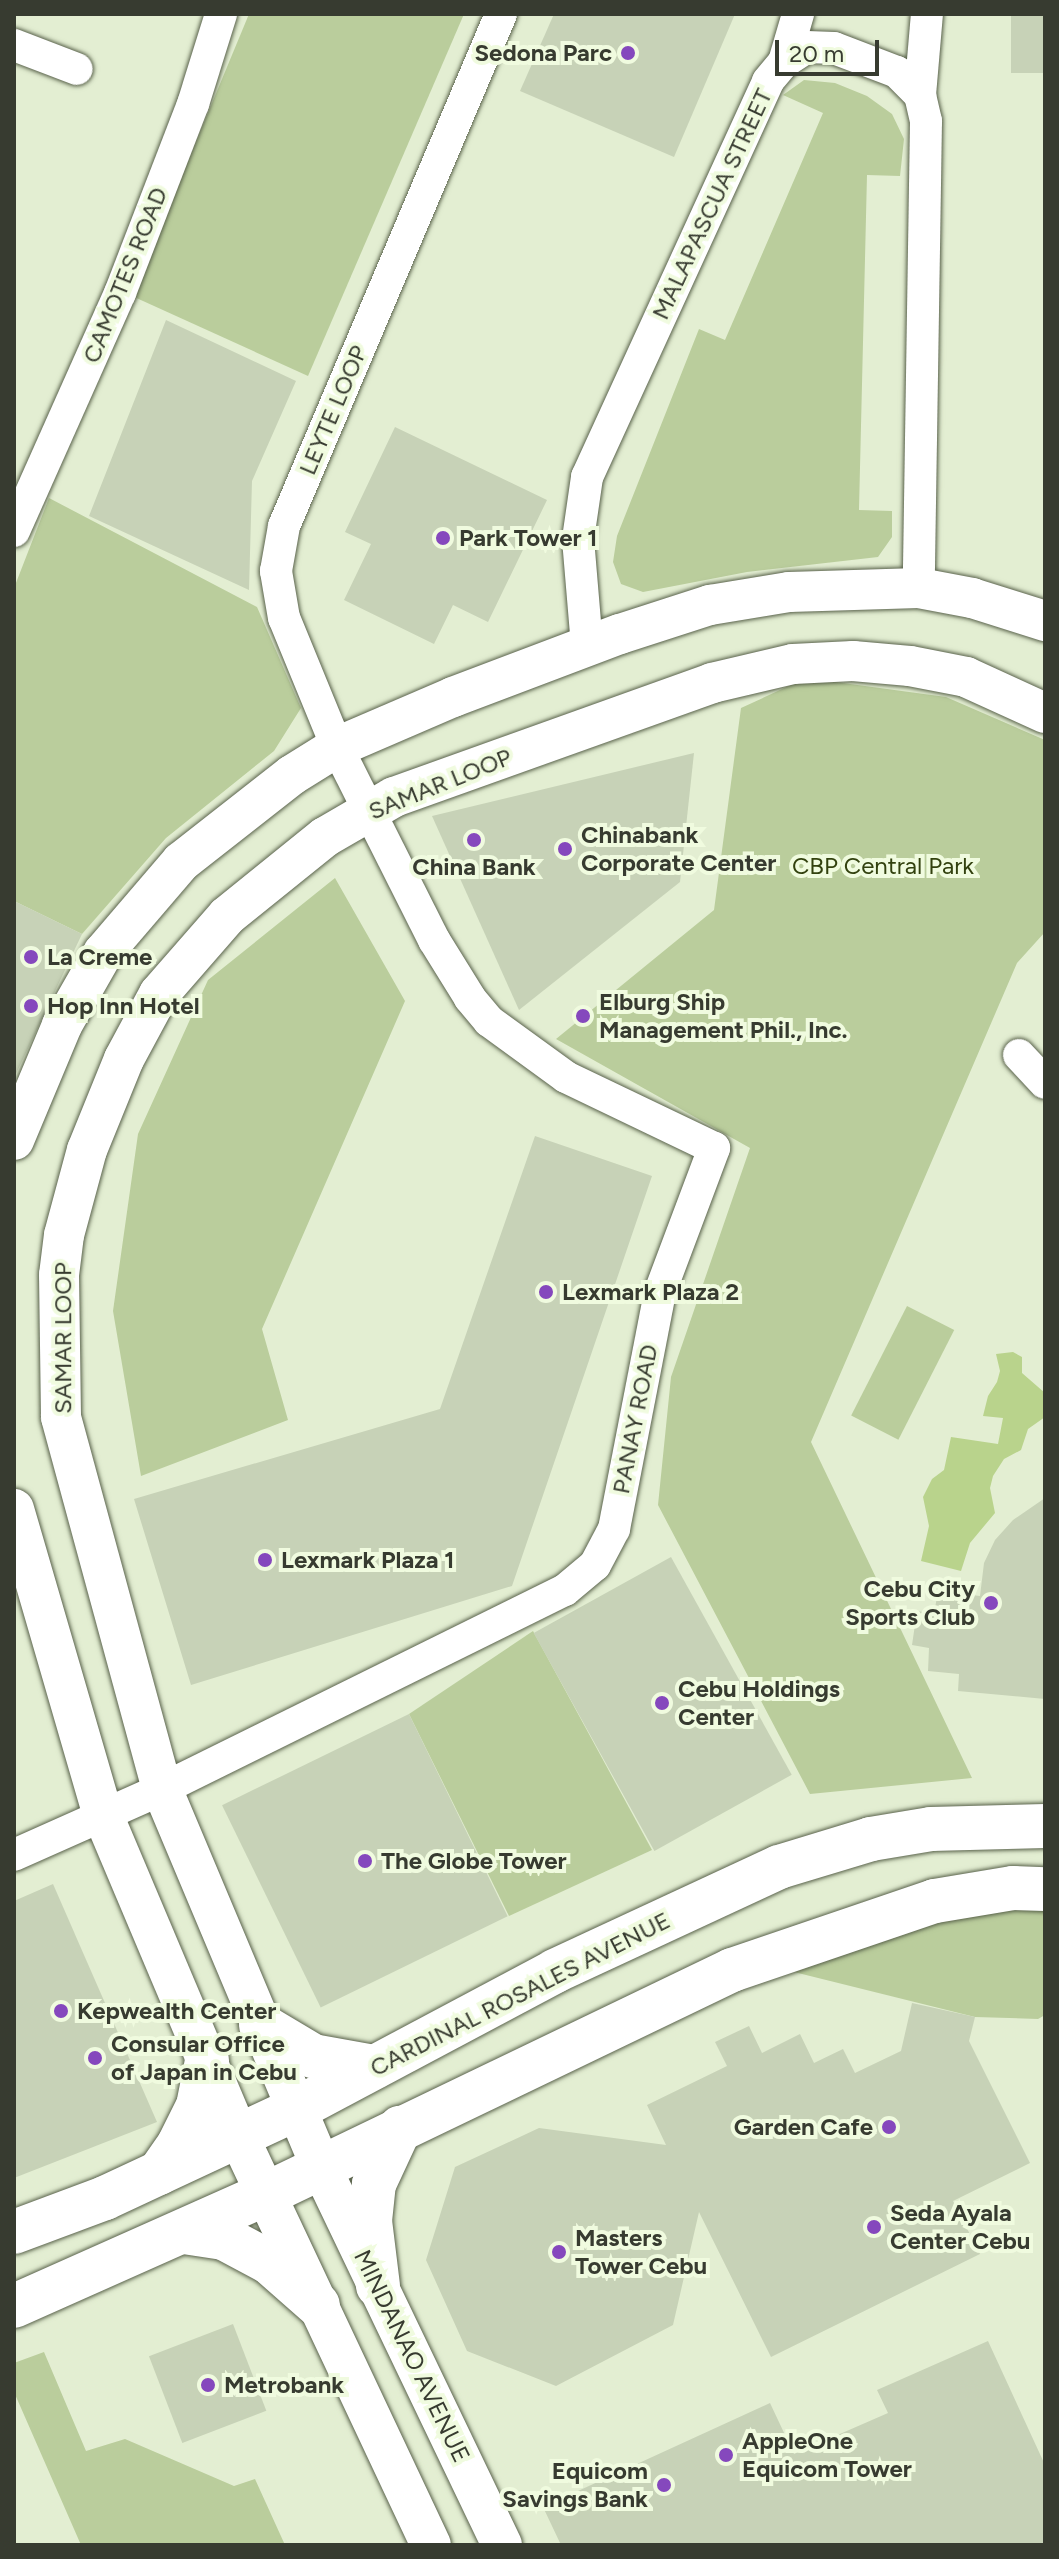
<!DOCTYPE html>
<style>
body{margin:0}
#map{position:relative;width:1059px;height:2559px;overflow:hidden;background:#e3eed2;font-family:Figtree,sans-serif}
div>[style]{position:absolute}
.green>*{inset:0;background:#bacd9c;transform-origin:0 0}
.water>*{inset:0;background:#b9d38c}
.building>*{inset:0;background:#c7d2b7;transform-origin:0 0}
.roads{filter:drop-shadow(0 0 2px #59624b) drop-shadow(0 0 2px #59624b)}
.minor>*{height:32px;margin:-16px;padding:0 16px;transform-origin:16px;border-radius:16px;background:#fff}
.tertiary>*{height:40px;margin:-20px;padding:0 20px;transform-origin:20px;border-radius:20px;background:#fff}
.secondary>*{height:44px;margin:-22px;padding:0 22px;transform-origin:22px;border-radius:22px;background:#fff}
.dots>*{width:22px;height:22px;translate:-50% -50%;box-sizing:border-box;border:4px solid #f0fbdf;border-radius:50%}
span{translate:-50% -50%;white-space:nowrap;text-align:center;line-height:1.15;-webkit-text-stroke:8px #f0fbdf;paint-order:stroke}
.poi-label{font-size:24px;color:#373b30;font-weight:700}
.right{translate:-100% -50%;text-align:right}
.left{translate:0 -50%;text-align:left}
.street-label{font-size:24px;color:#373b30}
.park-label{font-size:24px;color:#32410e}
.frame{position:absolute;inset:0;border:16px solid #373b30;pointer-events:none}
.scale{position:absolute;left:775px;top:40px;width:104px;height:36px;box-sizing:border-box;border:4px solid #373b30;border-top:0;padding-left:10px;font-size:24px;line-height:28px;white-space:nowrap;color:#373b30;-webkit-text-stroke:6px #f0fbdf;paint-order:stroke}
</style>
<div id="map">
<div class="green">
<div style="clip-path:polygon(249px 14px,464px 14px,308px 376px,132px 296px)"></div>
<div style="clip-path:polygon(804px 80px,835px 83px,867px 96px,892px 114px,904px 139px,900px 176px,867px 175px,859px 510px,892px 511px,892px 537px,878px 557px,747px 572px,643px 592px,621px 584px,613px 562px,617px 536px,699px 329px,725px 340px,823px 113px,783px 95px)"></div>
<div style="clip-path:polygon(49px 498px,257px 607px,301px 708px,274px 751px,166px 838px,82px 934px,14px 901px,14px 588px)"></div>
<div style="clip-path:polygon(806px 678px,946px 697px,1045px 740px,1045px 932px,1017px 963px,811px 1442px,972px 1778px,810px 1794px,658px 1505px,671px 1377px,750px 1148px,556px 1039px,714px 910px,741px 708px)"></div>
<div style="clip-path:polygon(335px 878px,405px 1001px,262px 1329px,288px 1420px,141px 1476px,113px 1311px,138px 1134px,208px 980px)"></div>
<div style="left:907px;top:1306px;width:53px;height:123px;rotate:27deg"></div>
<div style="clip-path:polygon(533px 1631px,652px 1850px,509px 1916px,409px 1714px)"></div>
<div style="clip-path:polygon(1045px 1905px,1045px 2015px,1038px 2019px,975px 2017px,794px 1972px,961px 1915px)"></div>
<div style="clip-path:polygon(44px 2352px,86px 2451px,125px 2439px,234px 2486px,255px 2479px,285px 2545px,81px 2545px,14px 2392px,14px 2363px)"></div>
</div>
<div class="water">
<div style="clip-path:polygon(1013px 1352px,1022px 1357px,1022px 1373px,1045px 1393px,1045px 1417px,1028px 1429px,1021px 1450px,1004px 1459px,993px 1476px,990px 1488px,995px 1513px,970px 1543px,961px 1571px,921px 1561px,929px 1526px,923px 1497px,932px 1479px,944px 1470px,951px 1437px,998px 1444px,1003px 1418px,983px 1416px,988px 1396px,997px 1382px,1000px 1371px,996px 1354px)"></div>
</div>
<div class="building">
<div style="clip-path:polygon(554px 14px,735px 14px,674px 157px,520px 91px)"></div>
<div style="left:1011px;top:14px;width:34px;height:59px"></div>
<div style="clip-path:polygon(166px 320px,296px 381px,252px 481px,249px 590px,89px 516px)"></div>
<div style="clip-path:polygon(395px 427px,547px 500px,488px 622px,453px 605px,434px 644px,344px 600px,371px 544px,345px 532px)"></div>
<div style="clip-path:polygon(694px 753px,680px 882px,519px 1010px,432px 816px)"></div>
<div style="clip-path:polygon(14px 901px,82px 934px,14px 1078px)"></div>
<div style="clip-path:polygon(535px 1136px,652px 1176px,512px 1586px,191px 1685px,134px 1499px,440px 1409px)"></div>
<div style="clip-path:polygon(1045px 1498px,1045px 1699px,958px 1691px,959px 1674px,928px 1671px,929px 1648px,912px 1645px,917px 1611px,934px 1614px,938px 1591px,980px 1596px,984px 1563px,995px 1540px,1013px 1520px)"></div>
<div style="left:671px;top:1557px;width:249px;height:157px;rotate:61deg"></div>
<div style="left:409px;top:1714px;width:225px;height:208px;rotate:64deg"></div>
<div style="clip-path:polygon(53px 1884px,157px 2122px,14px 2178px,14px 1901px)"></div>
<div style="clip-path:polygon(912px 2003px,975px 2017px,969px 2041px,1030px 2163px,953px 2201px,980px 2254px,771px 2357px,699px 2212px,673px 2325px,556px 2386px,467px 2351px,426px 2260px,455px 2167px,539px 2128px,666px 2145px,647px 2105px,727px 2066px,715px 2042px,749px 2026px,762px 2053px,800px 2034px,814px 2063px,843px 2049px,855px 2073px,901px 2051px)"></div>
<div style="left:233px;top:2324px;width:93px;height:90px;rotate:69deg"></div>
<div style="clip-path:polygon(988px 2341px,1045px 2465px,1045px 2545px,561px 2545px,543px 2507px,770px 2403px,794px 2454px,888px 2413px,877px 2390px)"></div>
</div>
<div class="roads">
<div class="minor">
<div style="left:14px;top:45px;width:67px;rotate:20.9deg"></div>
<div style="left:784px;top:62px;width:50px;rotate:-73.7deg"></div>
<div style="left:920px;top:95px;width:81px;rotate:-85.1deg"></div>
<div style="left:14px;top:531px;width:261px;rotate:-66deg"></div>
<div style="left:120px;top:293px;width:203px;rotate:-68.9deg"></div>
<div style="left:193px;top:104px;width:94px;rotate:-72.7deg"></div>
<div style="left:587px;top:646px;width:107px;rotate:-94.8deg"></div>
<div style="left:578px;top:539px;width:63px;rotate:-81.7deg"></div>
<div style="left:587px;top:477px;width:435px;rotate:-65.4deg"></div>
<div style="left:768px;top:81px;width:25px;rotate:-50deg"></div>
<div style="left:784px;top:62px;width:27px;rotate:-33deg"></div>
<div style="left:807px;top:47px;width:27px;rotate:2deg"></div>
<div style="left:834px;top:48px;width:67px;rotate:20.9deg"></div>
<div style="left:897px;top:72px;width:33px;rotate:45deg"></div>
<div style="left:920px;top:95px;width:27px;rotate:77deg"></div>
<div style="left:926px;top:121px;width:467px;rotate:90.9deg"></div>
<div style="left:1019px;top:1055px;width:38px;rotate:47deg"></div>
<div style="left:14px;top:1855px;width:162px;rotate:-24deg"></div>
<div style="left:162px;top:1789px;width:449px;rotate:-26.3deg"></div>
<div style="left:565px;top:1590px;width:39px;rotate:-40deg"></div>
<div style="left:595px;top:1565px;width:41px;rotate:-62.2deg"></div>
<div style="left:614px;top:1529px;width:241px;rotate:-79deg"></div>
<div style="left:660px;top:1292px;width:154px;rotate:-69.4deg"></div>
<div style="left:714px;top:1148px;width:164px;rotate:-154.4deg"></div>
<div style="left:566px;top:1077px;width:95px;rotate:-144deg"></div>
<div style="left:489px;top:1021px;width:30px;rotate:-130deg"></div>
<div style="left:470px;top:998px;width:68px;rotate:-121.8deg"></div>
<div style="left:434px;top:940px;width:216px;rotate:-116.7deg"></div>
<div style="left:337px;top:747px;width:139px;rotate:-112.3deg"></div>
<div style="left:284px;top:618px;width:48px;rotate:-99.7deg"></div>
<div style="left:276px;top:571px;width:46px;rotate:-79.9deg"></div>
<div style="left:284px;top:526px;width:556px;rotate:-67.03deg"></div>
</div>
<div class="tertiary">
<div style="left:14px;top:1140px;width:125px;rotate:-67.3deg"></div>
<div style="left:62px;top:1025px;width:83px;rotate:-60.3deg"></div>
<div style="left:103px;top:953px;width:120px;rotate:-49.4deg"></div>
<div style="left:181px;top:862px;width:141px;rotate:-38.1deg"></div>
<div style="left:292px;top:775px;width:53px;rotate:-31.9deg"></div>
<div style="left:337px;top:747px;width:126px;rotate:-23.3deg"></div>
<div style="left:453px;top:697px;width:178px;rotate:-20.7deg"></div>
<div style="left:620px;top:634px;width:95px;rotate:-17.9deg"></div>
<div style="left:710px;top:605px;width:80px;rotate:-9.3deg"></div>
<div style="left:789px;top:592px;width:130px;rotate:-1.8deg"></div>
<div style="left:919px;top:588px;width:54px;rotate:10.7deg"></div>
<div style="left:972px;top:598px;width:77px;rotate:17.5deg"></div>
<div style="left:14px;top:1509px;width:319px;rotate:73.8deg"></div>
<div style="left:103px;top:1815px;width:347px;rotate:67.1deg"></div>
<div style="left:238px;top:2135px;width:453px;rotate:64.8deg"></div>
<div style="left:502px;top:2545px;width:419px;rotate:-115.6deg"></div>
<div style="left:321px;top:2167px;width:410px;rotate:-112.8deg"></div>
<div style="left:162px;top:1789px;width:385px;rotate:-105.2deg"></div>
<div style="left:61px;top:1417px;width:142px;rotate:-90.8deg"></div>
<div style="left:59px;top:1275px;width:40px;rotate:-82.9deg"></div>
<div style="left:64px;top:1235px;width:88px;rotate:-74.9deg"></div>
<div style="left:87px;top:1150px;width:98px;rotate:-67.9deg"></div>
<div style="left:124px;top:1059px;width:74px;rotate:-61.7deg"></div>
<div style="left:159px;top:994px;width:103px;rotate:-48.9deg"></div>
<div style="left:227px;top:916px;width:126px;rotate:-38.9deg"></div>
<div style="left:325px;top:837px;width:80px;rotate:-30.1deg"></div>
<div style="left:394px;top:797px;width:338px;rotate:-19.7deg"></div>
<div style="left:712px;top:683px;width:83px;rotate:-13.2deg"></div>
<div style="left:793px;top:664px;width:60px;rotate:-2.9deg"></div>
<div style="left:853px;top:661px;width:57px;rotate:5deg"></div>
<div style="left:910px;top:666px;width:57px;rotate:11.1deg"></div>
<div style="left:966px;top:677px;width:87px;rotate:24.5deg"></div>
</div>
<div class="secondary">
<div style="left:261px;top:2025px;width:61px;rotate:30.8deg"></div>
<div style="left:313px;top:2056px;width:62px;rotate:10.2deg"></div>
<div style="left:159px;top:2173px;width:35px;rotate:-55deg"></div>
<div style="left:179px;top:2144px;width:42px;rotate:-63.4deg"></div>
<div style="left:198px;top:2106px;width:46px;rotate:-78.7deg"></div>
<div style="left:14px;top:2232px;width:97px;rotate:-20.5deg"></div>
<div style="left:105px;top:2198px;width:211px;rotate:-25deg"></div>
<div style="left:296px;top:2109px;width:293px;rotate:-28deg"></div>
<div style="left:555px;top:1971px;width:247px;rotate:-24.9deg"></div>
<div style="left:779px;top:1867px;width:96px;rotate:-16.9deg"></div>
<div style="left:871px;top:1839px;width:61px;rotate:-9.5deg"></div>
<div style="left:931px;top:1829px;width:114px;rotate:-1.5deg"></div>
<div style="left:184px;top:2232px;width:40px;rotate:8.5deg"></div>
<div style="left:224px;top:2238px;width:51px;rotate:28.1deg"></div>
<div style="left:269px;top:2262px;width:65px;rotate:41.3deg"></div>
<div style="left:378px;top:2286px;width:65px;rotate:-97deg"></div>
<div style="left:370px;top:2221px;width:37px;rotate:-84deg"></div>
<div style="left:374px;top:2184px;width:62px;rotate:-65.1deg"></div>
<div style="left:14px;top:2306px;width:276px;rotate:-24deg"></div>
<div style="left:266px;top:2194px;width:517px;rotate:-25.67deg"></div>
<div style="left:732px;top:1970px;width:214px;rotate:-18.8deg"></div>
<div style="left:935px;top:1901px;width:79px;rotate:-9.5deg"></div>
<div style="left:1013px;top:1888px;width:32px;rotate:2deg"></div>
</div>
</div>
<div class="dots">
<div style="left:628px;top:53px;background:#8548bd"></div>
<div style="left:443px;top:538px;background:#8548bd"></div>
<div style="left:474px;top:840px;background:#8548bd"></div>
<div style="left:565px;top:849px;background:#8548bd"></div>
<div style="left:31px;top:957px;background:#8548bd"></div>
<div style="left:31px;top:1006px;background:#8548bd"></div>
<div style="left:583px;top:1016px;background:#8548bd"></div>
<div style="left:546px;top:1292px;background:#8548bd"></div>
<div style="left:265px;top:1560px;background:#8548bd"></div>
<div style="left:991px;top:1603px;background:#8548bd"></div>
<div style="left:662px;top:1703px;background:#8548bd"></div>
<div style="left:365px;top:1861px;background:#8548bd"></div>
<div style="left:61px;top:2011px;background:#8548bd"></div>
<div style="left:95px;top:2058px;background:#8548bd"></div>
<div style="left:889px;top:2127px;background:#8548bd"></div>
<div style="left:874px;top:2227px;background:#8548bd"></div>
<div style="left:559px;top:2252px;background:#8548bd"></div>
<div style="left:208px;top:2385px;background:#8548bd"></div>
<div style="left:726px;top:2455px;background:#8548bd"></div>
<div style="left:664px;top:2485px;background:#8548bd"></div>
</div>
<div class="poi-label">
<span class="right" style="left:612px;top:53px">Sedona Parc</span>
<span class="left" style="left:459px;top:538px">Park Tower 1</span>
<span class="left" style="left:581px;top:849px">Chinabank<br>Corporate Center</span>
<span style="left:474px;top:867px">China Bank</span>
<span class="left" style="left:47px;top:957px">La Creme</span>
<span class="left" style="left:599px;top:1016px">Elburg Ship<br>Management Phil., Inc.</span>
<span class="left" style="left:47px;top:1006px">Hop Inn Hotel</span>
<span class="left" style="left:562px;top:1292px">Lexmark Plaza 2</span>
<span class="left" style="left:281px;top:1560px">Lexmark Plaza 1</span>
<span class="right" style="left:975px;top:1603px">Cebu City<br>Sports Club</span>
<span class="left" style="left:678px;top:1703px">Cebu Holdings<br>Center</span>
<span class="left" style="left:381px;top:1861px">The Globe Tower</span>
<span class="left" style="left:77px;top:2011px">Kepwealth Center</span>
<span class="left" style="left:111px;top:2058px">Consular Office<br>of Japan in Cebu</span>
<span class="right" style="left:873px;top:2127px">Garden Cafe</span>
<span class="left" style="left:890px;top:2227px">Seda Ayala<br>Center Cebu</span>
<span class="left" style="left:575px;top:2252px">Masters<br>Tower Cebu</span>
<span class="left" style="left:224px;top:2385px">Metrobank</span>
<span class="left" style="left:742px;top:2455px">AppleOne<br>Equicom Tower</span>
<span class="right" style="left:648px;top:2485px">Equicom<br>Savings Bank</span>
</div>
<div class="street-label">
<span style="left:712px;top:204px;rotate:-65deg">MALAPASCUA STREET</span>
<span style="left:125px;top:275px;rotate:-68deg">CAMOTES ROAD</span>
<span style="left:333px;top:410px;rotate:-67deg">LEYTE LOOP</span>
<span style="left:440px;top:784px;rotate:-22deg">SAMAR LOOP</span>
<span style="left:63px;top:1338px;rotate:-90deg">SAMAR LOOP</span>
<span style="left:635px;top:1419px;rotate:-79deg">PANAY ROAD</span>
<span style="left:520px;top:1994px;rotate:-27deg">CARDINAL ROSALES AVENUE</span>
<span style="left:412px;top:2356px;rotate:64deg">MINDANAO AVENUE</span>
</div>
<div class="park-label">
<span style="left:883px;top:866px">CBP Central Park</span>
</div>
<div class="frame"></div>
<div class="scale">20 m</div>
</div>
